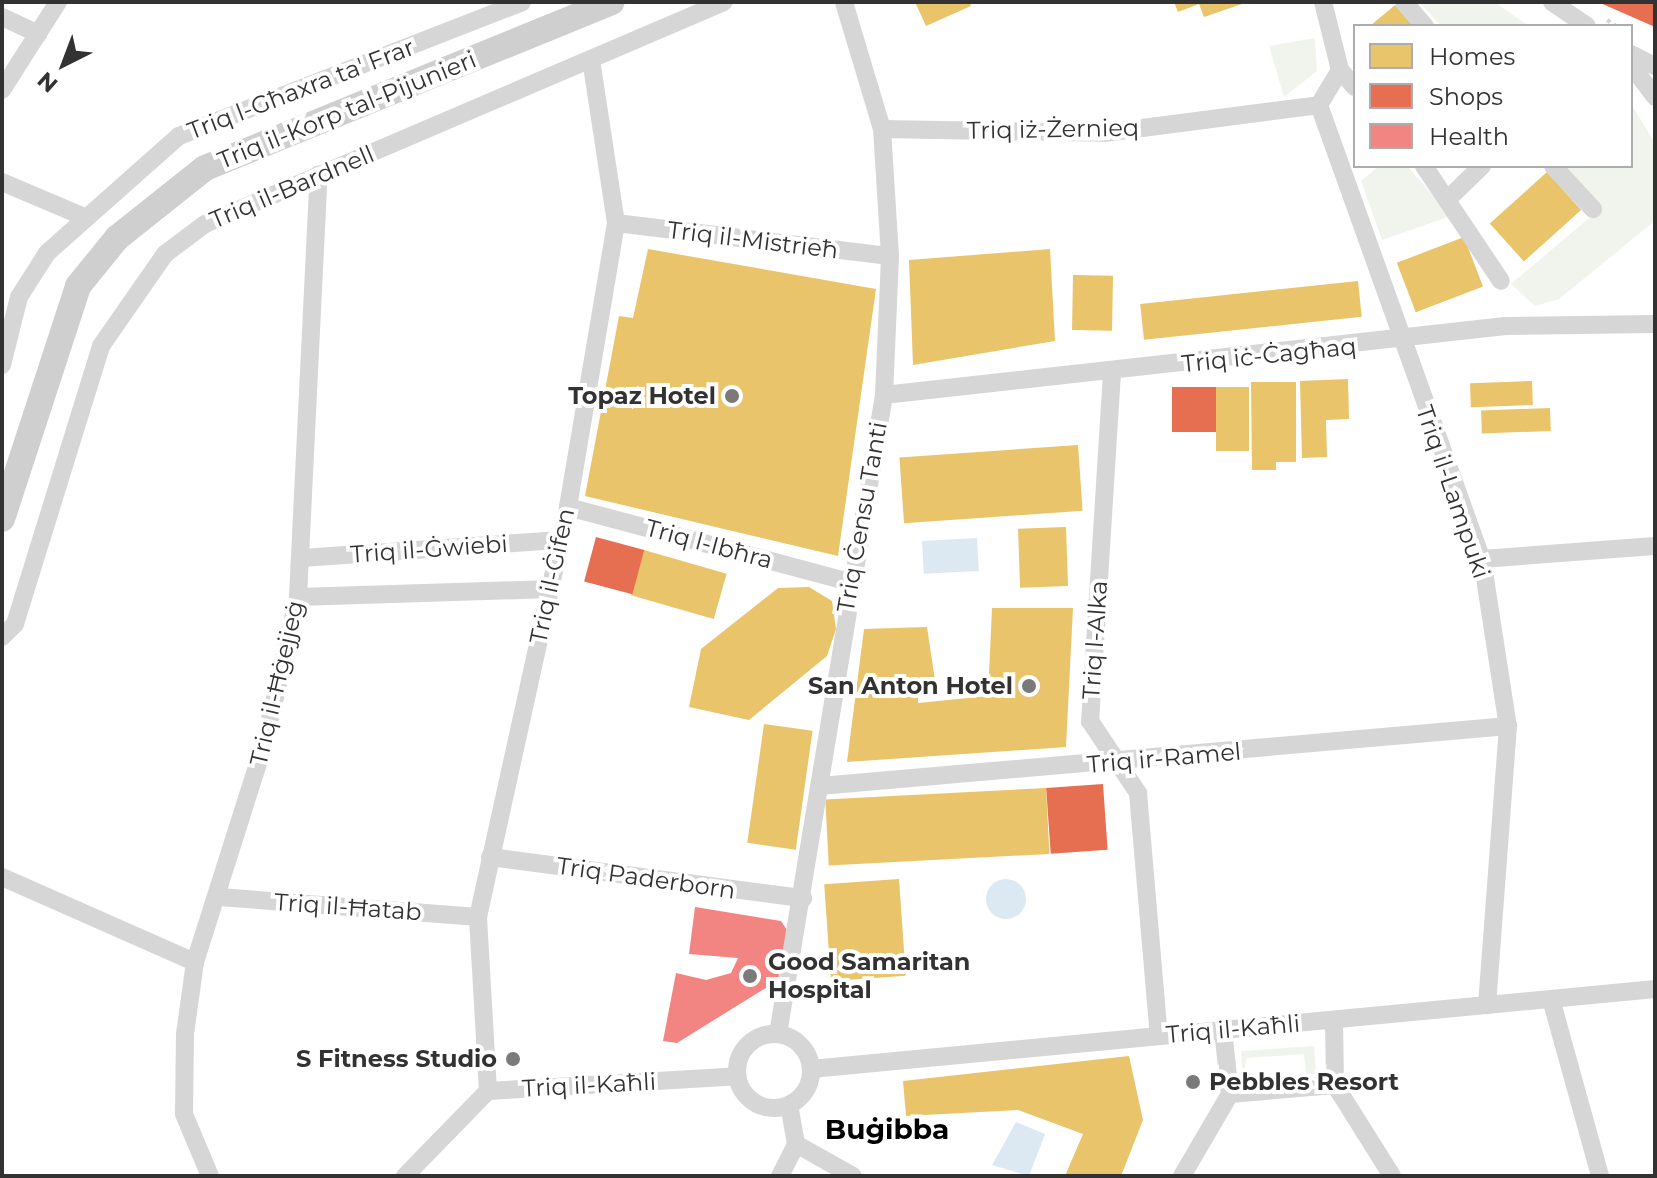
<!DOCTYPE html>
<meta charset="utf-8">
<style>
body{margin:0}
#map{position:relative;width:1657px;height:1178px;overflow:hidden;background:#fff;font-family:Montserrat,sans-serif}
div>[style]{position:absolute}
.green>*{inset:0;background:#f1f4ed}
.water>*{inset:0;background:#dde9f2;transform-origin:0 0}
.round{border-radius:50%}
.homes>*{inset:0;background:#e9c46a;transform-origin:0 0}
.shops>*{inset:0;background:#e76f51;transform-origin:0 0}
.health>*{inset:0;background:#f28482}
.path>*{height:4px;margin-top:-2px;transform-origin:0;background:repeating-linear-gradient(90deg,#d5d5d5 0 4px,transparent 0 8px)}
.street>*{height:18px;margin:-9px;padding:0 9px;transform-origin:9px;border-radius:9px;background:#d6d6d6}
.street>.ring{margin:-9px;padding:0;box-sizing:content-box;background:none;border:18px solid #d6d6d6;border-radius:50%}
.secondary>*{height:26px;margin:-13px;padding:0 13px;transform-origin:13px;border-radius:13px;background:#cfcfcf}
.dots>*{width:22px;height:22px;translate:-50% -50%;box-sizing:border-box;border:4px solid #fff;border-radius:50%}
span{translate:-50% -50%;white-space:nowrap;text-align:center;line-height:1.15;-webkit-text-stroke:8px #fff;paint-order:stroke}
.street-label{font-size:24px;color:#323232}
.poi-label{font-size:24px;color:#323232;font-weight:700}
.right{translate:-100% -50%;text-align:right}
.left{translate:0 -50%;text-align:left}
.quarter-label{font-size:28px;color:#000;font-weight:700}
.frame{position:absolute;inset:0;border:4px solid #323232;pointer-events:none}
.legend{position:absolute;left:1353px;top:24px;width:280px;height:144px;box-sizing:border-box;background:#fff;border:2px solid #adadad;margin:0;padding:10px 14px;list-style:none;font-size:24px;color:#323232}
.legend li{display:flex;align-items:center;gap:16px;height:40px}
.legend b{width:40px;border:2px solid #adadad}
.north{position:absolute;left:24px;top:24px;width:80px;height:80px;-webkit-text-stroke:6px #fff;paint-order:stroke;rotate:222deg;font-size:22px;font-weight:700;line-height:32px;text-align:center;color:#323232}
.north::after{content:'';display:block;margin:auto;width:28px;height:36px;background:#323232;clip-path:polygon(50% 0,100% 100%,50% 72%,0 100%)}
</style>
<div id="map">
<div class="green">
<div style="clip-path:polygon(1419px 2px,1494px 2px,1529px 26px,1441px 26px)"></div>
<div style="clip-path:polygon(1315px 38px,1317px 71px,1284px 97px,1269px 46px)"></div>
<div style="clip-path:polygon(1631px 104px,1655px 143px,1655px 221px,1559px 299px,1535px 306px,1511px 284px,1601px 208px,1565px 166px,1631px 166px)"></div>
<div style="clip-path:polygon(1379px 166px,1407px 166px,1451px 216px,1382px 240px,1361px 181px)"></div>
<div style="clip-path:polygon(1314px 1046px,1316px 1074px,1306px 1074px,1304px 1054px,1247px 1058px,1243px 1076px,1241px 1051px)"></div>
</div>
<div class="water">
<div style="left:977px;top:538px;width:33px;height:55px;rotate:87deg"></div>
<div class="round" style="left:986px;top:879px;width:40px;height:40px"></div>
<div style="clip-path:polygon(1016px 1122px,1045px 1134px,1029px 1176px,992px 1165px)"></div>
</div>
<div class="homes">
<div style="clip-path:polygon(915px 2px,969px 2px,971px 6px,926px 26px)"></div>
<div style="clip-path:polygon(1174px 2px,1241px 2px,1242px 4px,1204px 17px,1199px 4px,1178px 12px)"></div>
<div style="clip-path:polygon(1395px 5px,1413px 26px,1370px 26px)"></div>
<div style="left:1547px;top:172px;width:51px;height:77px;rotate:48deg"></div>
<div style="left:1464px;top:237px;width:53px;height:72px;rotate:69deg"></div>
<div style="clip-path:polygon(648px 249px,876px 289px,838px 556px,585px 496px,619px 316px,633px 318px)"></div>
<div style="clip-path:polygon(1050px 249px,1055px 341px,913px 365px,909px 260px)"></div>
<div style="left:1073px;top:275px;width:40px;height:55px;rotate:1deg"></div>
<div style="left:1358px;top:281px;width:36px;height:219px;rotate:84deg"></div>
<div style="clip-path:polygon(1348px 379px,1349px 419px,1326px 420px,1327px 457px,1302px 458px,1300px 381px)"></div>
<div style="left:1532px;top:381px;width:24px;height:62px;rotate:88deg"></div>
<div style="clip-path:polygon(1251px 382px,1296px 382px,1296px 462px,1276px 462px,1276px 470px,1252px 470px)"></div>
<div style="left:1216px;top:387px;width:33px;height:64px"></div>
<div style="left:1550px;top:408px;width:23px;height:69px;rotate:88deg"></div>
<div style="left:1078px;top:445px;width:66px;height:179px;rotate:86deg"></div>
<div style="left:1066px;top:527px;width:59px;height:48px;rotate:88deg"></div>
<div style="left:644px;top:550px;width:86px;height:47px;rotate:16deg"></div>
<div style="clip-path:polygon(809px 587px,832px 601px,836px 629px,827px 656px,749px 720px,689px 707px,701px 649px,778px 588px)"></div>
<div style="clip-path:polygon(992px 608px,1073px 608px,1066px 747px,847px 762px,864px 629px,927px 627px,936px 687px,918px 685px,918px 703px,988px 696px)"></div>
<div style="left:764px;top:724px;width:49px;height:120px;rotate:8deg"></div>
<div style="left:1046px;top:788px;width:66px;height:221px;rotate:87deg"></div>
<div style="left:899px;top:879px;width:97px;height:75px;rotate:86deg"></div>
<div style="clip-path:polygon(1129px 1056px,1143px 1120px,1121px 1176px,1065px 1176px,1083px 1134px,1018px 1110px,906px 1116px,903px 1081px)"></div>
</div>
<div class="shops">
<div style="clip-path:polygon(1598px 2px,1655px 2px,1655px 27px)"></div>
<div style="left:1172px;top:387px;width:44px;height:45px"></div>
<div style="left:596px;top:537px;width:50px;height:46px;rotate:15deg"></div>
<div style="left:1103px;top:784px;width:66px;height:57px;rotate:86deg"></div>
</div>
<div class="health">
<div style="clip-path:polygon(695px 907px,781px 921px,789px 933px,780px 979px,677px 1043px,663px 1041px,676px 973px,706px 980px,731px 973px,738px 958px,689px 954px)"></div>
</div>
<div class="path">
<div style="left:1607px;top:20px;width:11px;rotate:34deg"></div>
</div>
<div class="street">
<div style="left:1404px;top:2px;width:32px;rotate:49deg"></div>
<div style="left:1552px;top:2px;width:42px;rotate:34.4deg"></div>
<div style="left:2px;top:17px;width:40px;rotate:25deg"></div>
<div style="left:1631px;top:54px;width:27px;rotate:27deg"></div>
<div style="left:1631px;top:65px;width:40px;rotate:53deg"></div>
<div style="left:1340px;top:70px;width:23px;rotate:49deg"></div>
<div style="left:2px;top:90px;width:104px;rotate:-57.5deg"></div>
<div style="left:1319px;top:105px;width:482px;rotate:70.3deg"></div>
<div style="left:1482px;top:559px;width:169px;rotate:81.2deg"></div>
<div style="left:1508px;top:726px;width:280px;rotate:94.3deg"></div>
<div style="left:1319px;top:105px;width:41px;rotate:-59deg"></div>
<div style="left:1340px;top:70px;width:70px;rotate:-104deg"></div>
<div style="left:882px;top:129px;width:222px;rotate:1deg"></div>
<div style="left:1104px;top:133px;width:217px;rotate:-7.4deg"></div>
<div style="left:1424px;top:166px;width:138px;rotate:56.2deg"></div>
<div style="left:1553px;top:166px;width:59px;rotate:47.1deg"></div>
<div style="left:2px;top:182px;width:87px;rotate:23deg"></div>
<div style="left:1451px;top:196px;width:43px;rotate:-44.1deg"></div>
<div style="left:616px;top:223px;width:276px;rotate:6.9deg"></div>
<div style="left:2px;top:365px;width:70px;rotate:-76deg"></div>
<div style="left:19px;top:297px;width:52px;rotate:-57.5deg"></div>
<div style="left:47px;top:253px;width:176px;rotate:-41.6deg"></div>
<div style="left:179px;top:136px;width:368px;rotate:-21.3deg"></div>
<div style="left:1112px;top:373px;width:349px;rotate:93.6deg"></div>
<div style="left:1090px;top:721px;width:87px;rotate:56.3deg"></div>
<div style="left:1138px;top:793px;width:244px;rotate:85.1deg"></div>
<div style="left:884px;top:395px;width:625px;rotate:-6.34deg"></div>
<div style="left:1505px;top:326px;width:150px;rotate:-0.8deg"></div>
<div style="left:568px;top:507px;width:291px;rotate:14.9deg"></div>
<div style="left:302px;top:558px;width:256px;rotate:-4deg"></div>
<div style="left:1482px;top:559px;width:173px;rotate:-4.3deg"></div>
<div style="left:298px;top:597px;width:252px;rotate:-1.8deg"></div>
<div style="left:2px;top:637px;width:18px;rotate:-45deg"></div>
<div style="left:15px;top:624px;width:291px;rotate:-72.8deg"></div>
<div style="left:101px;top:346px;width:112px;rotate:-55.2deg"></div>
<div style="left:165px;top:254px;width:50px;rotate:-36.9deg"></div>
<div style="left:205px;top:224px;width:564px;rotate:-23.16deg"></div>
<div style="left:820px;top:786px;width:691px;rotate:-4.98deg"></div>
<div style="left:490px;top:857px;width:316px;rotate:7.5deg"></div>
<div style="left:2px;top:877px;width:211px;rotate:23.8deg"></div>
<div style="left:219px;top:897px;width:260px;rotate:4.4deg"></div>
<div style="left:1551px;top:999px;width:184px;rotate:74.5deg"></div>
<div style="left:1334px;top:1020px;width:65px;rotate:89.1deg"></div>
<div style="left:1335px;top:1085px;width:107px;rotate:57.9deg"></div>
<div style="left:778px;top:1034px;width:648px;rotate:-80.58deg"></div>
<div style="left:884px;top:395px;width:139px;rotate:-87.5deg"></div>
<div style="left:890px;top:256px;width:127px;rotate:-93.6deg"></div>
<div style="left:882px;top:129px;width:133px;rotate:-106.7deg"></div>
<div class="ring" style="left:737px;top:1034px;width:56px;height:56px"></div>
<div style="left:811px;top:1069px;width:848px;rotate:-5.41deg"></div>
<div style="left:488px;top:1091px;width:174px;rotate:-93.3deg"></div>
<div style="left:478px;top:917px;width:420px;rotate:-77.6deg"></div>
<div style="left:568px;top:507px;width:288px;rotate:-80.4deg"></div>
<div style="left:616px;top:223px;width:165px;rotate:-98.7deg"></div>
<div style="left:488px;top:1091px;width:250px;rotate:-3.4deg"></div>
<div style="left:1230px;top:1094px;width:105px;rotate:-4.9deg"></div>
<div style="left:796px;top:1144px;width:65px;rotate:29.3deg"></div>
<div style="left:210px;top:1176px;width:67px;rotate:-112.8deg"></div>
<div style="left:184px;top:1114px;width:80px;rotate:-89.3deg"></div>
<div style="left:185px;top:1034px;width:73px;rotate:-82.1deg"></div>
<div style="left:195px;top:962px;width:232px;rotate:-72.4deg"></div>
<div style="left:265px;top:741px;width:148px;rotate:-77.1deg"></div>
<div style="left:298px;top:597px;width:423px;rotate:-87.2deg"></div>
<div style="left:405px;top:1176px;width:119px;rotate:-45.7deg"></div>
<div style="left:780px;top:1176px;width:36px;rotate:-63deg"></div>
<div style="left:796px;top:1144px;width:40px;rotate:-100deg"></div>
<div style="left:1182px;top:1176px;width:95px;rotate:-59.7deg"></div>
<div style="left:1230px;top:1094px;width:63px;rotate:-96.3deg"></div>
</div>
<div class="secondary">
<div style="left:2px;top:519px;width:245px;rotate:-71.9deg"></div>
<div style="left:78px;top:286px;width:62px;rotate:-50.9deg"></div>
<div style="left:117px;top:238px;width:112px;rotate:-38.5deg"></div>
<div style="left:205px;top:168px;width:439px;rotate:-22.2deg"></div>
</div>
<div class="dots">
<div style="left:732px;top:396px;background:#7a7a7a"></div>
<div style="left:1029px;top:686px;background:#7a7a7a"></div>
<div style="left:750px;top:976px;background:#7a7a7a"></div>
<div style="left:513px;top:1059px;background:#7a7a7a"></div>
<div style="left:1193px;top:1082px;background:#7a7a7a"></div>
</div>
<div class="street-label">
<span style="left:301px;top:89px;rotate:-21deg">Triq l-Għaxra ta' Frar</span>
<span style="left:347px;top:110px;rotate:-22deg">Triq il-Korp tal-Pijunieri</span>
<span style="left:1053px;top:129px;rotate:-1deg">Triq iż-Żernieq</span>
<span style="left:292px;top:187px;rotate:-23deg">Triq il-Bardnell</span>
<span style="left:753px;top:240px;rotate:7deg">Triq il-Mistrieħ</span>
<span style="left:1269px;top:355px;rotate:-6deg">Triq iċ-Ċagħaq</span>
<span style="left:1453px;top:492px;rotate:71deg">Triq il-Lampuki</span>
<span style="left:862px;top:517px;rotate:-80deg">Triq Ċensu Tanti</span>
<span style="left:709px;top:544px;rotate:15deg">Triq l-Ibħra</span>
<span style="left:429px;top:549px;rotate:-4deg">Triq il-Ġwiebi</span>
<span style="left:552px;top:576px;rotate:-78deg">Triq il-Ġifen</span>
<span style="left:1095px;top:640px;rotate:-86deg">Triq l-Alka</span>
<span style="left:277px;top:683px;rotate:-77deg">Triq il-Ħġejjeġ</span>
<span style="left:1164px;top:758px;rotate:-5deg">Triq ir-Ramel</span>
<span style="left:646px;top:878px;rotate:8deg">Triq Paderborn</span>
<span style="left:348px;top:907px;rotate:4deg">Triq il-Ħatab</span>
<span style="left:1233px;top:1029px;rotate:-5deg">Triq il-Kaħli</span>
<span style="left:589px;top:1085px;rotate:-3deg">Triq il-Kaħli</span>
</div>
<div class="poi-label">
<span class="right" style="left:716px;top:396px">Topaz Hotel</span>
<span class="right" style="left:1013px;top:686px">San Anton Hotel</span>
<span class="left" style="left:768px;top:976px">Good Samaritan<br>Hospital</span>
<span class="right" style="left:497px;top:1059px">S Fitness Studio</span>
<span class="left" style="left:1209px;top:1082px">Pebbles Resort</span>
</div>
<div class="quarter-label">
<span style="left:887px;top:1129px">Buġibba</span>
</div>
<div class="frame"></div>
<ul class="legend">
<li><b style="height:22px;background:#e9c46a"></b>Homes</li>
<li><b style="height:22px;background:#e76f51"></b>Shops</li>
<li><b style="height:22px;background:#f28482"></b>Health</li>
</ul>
<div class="north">N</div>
</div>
